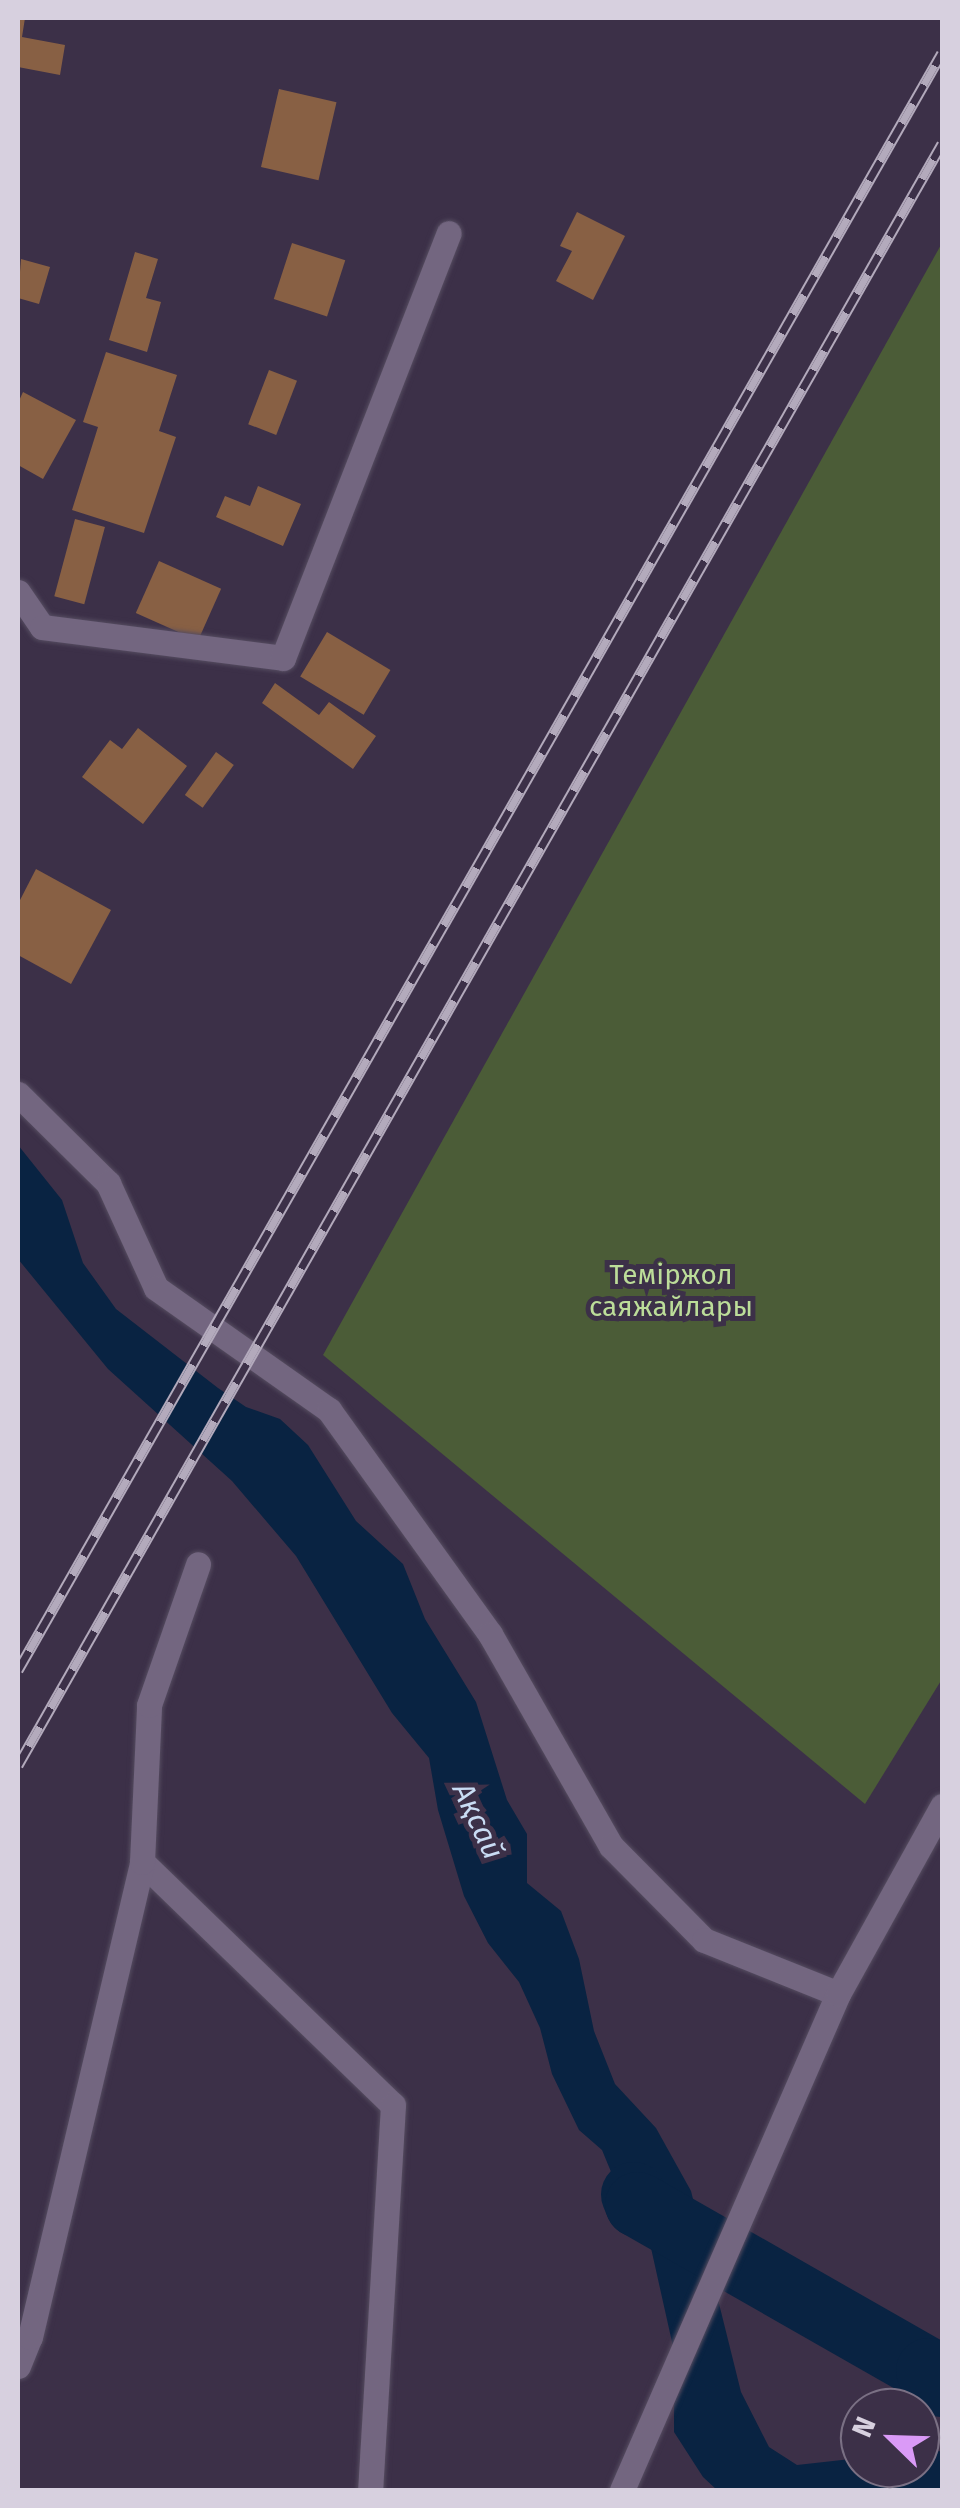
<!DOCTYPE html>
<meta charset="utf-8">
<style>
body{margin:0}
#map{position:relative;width:960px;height:2508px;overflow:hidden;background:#3c3048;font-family:"Fira Sans",sans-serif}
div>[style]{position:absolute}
.green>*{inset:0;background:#4b5c37}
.water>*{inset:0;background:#092342}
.river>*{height:65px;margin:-32.5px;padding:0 32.5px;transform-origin:32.5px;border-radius:32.5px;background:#092342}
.building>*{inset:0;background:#886044;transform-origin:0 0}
.roads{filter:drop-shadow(0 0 2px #554c60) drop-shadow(0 0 2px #554c60)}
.minor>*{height:25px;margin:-12.5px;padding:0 12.5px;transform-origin:12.5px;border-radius:12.5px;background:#736680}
.secondary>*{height:25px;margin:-12.5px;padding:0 12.5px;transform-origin:12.5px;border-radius:12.5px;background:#736680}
.rail>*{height:11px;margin-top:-5.5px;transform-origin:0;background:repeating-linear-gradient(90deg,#3c3048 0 22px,#b3aabc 0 44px);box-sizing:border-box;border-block:2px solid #b3aabc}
span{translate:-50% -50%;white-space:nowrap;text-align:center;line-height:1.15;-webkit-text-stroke:10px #3c3048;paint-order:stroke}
.park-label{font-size:28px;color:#bcdd99}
.water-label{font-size:30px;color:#c9dcf4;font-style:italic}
.frame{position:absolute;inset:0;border:20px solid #d7d0df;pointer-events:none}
.north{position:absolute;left:840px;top:2388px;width:100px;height:100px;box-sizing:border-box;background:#3c3048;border:2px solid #7a7084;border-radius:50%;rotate:293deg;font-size:28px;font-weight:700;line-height:40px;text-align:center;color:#d7d0df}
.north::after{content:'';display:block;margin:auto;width:35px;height:45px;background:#da9af7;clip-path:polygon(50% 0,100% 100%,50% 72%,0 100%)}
</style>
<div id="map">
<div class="green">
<div style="clip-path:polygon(942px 243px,942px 1679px,865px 1804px,323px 1355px)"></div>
</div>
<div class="water">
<div style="clip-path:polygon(18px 1145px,62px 1200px,83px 1263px,116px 1309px,218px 1388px,246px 1407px,280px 1419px,308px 1445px,356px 1521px,403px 1564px,425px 1619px,476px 1702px,507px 1800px,527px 1834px,527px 1883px,561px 1911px,579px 1959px,594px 2031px,615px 2084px,656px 2128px,691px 2191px,741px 2392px,769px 2447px,797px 2465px,860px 2458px,860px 2468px,920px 2468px,920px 2453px,942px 2451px,942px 2490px,717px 2490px,703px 2477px,674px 2432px,674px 2351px,651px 2248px,621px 2196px,602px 2150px,579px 2130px,552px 2074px,540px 2028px,519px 1982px,488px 1943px,464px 1896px,438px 1810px,429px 1758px,392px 1713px,296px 1556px,232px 1481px,108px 1369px,18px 1259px)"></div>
</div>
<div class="river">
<div style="left:633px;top:2194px;width:11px;rotate:68deg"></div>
<div style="left:637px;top:2204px;width:335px;rotate:29.7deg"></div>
<div style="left:928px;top:2370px;width:20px;rotate:45deg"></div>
</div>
<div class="building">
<div style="clip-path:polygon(18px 18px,25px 18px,22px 37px,65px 45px,60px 75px,18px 67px)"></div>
<div style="left:279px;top:89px;width:59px;height:80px;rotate:13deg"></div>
<div style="clip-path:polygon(577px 212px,625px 236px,593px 300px,556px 281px,572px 251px,560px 246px)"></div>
<div style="left:292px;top:243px;width:56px;height:59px;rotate:18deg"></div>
<div style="clip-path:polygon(135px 252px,158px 259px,146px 298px,161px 302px,147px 352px,109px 340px)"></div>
<div style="clip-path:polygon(21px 259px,50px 267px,39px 304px,18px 298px)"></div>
<div style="clip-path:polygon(106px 352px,177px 375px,159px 431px,176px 437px,144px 533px,72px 510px,98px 427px,83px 422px)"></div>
<div style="left:269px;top:370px;width:30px;height:58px;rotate:21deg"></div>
<div style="clip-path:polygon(23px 392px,76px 420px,43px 479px,18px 465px,18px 403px)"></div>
<div style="clip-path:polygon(258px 486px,301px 504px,283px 546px,216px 517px,225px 496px,250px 506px)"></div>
<div style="left:75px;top:519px;width:31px;height:80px;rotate:15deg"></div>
<div style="left:159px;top:561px;width:68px;height:57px;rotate:24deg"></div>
<div style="left:327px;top:632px;width:74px;height:52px;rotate:31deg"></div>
<div style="clip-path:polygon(275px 683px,319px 715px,329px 702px,376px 736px,353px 769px,262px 703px)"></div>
<div style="clip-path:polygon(138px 728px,187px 766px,143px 824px,82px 777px,110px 740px,122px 749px)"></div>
<div style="left:216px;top:752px;width:22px;height:53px;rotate:36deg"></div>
<div style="clip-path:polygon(36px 869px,111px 910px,71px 984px,18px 955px,18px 904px)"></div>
</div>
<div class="roads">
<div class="minor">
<div style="left:18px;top:592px;width:42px;rotate:55.6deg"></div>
<div style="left:42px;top:627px;width:243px;rotate:7.3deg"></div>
<div style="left:283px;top:658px;width:456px;rotate:-68.7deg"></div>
<div style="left:18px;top:1094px;width:127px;rotate:44.7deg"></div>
<div style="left:108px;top:1183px;width:115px;rotate:65.4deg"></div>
<div style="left:156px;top:1288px;width:212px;rotate:35.2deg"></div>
<div style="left:329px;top:1410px;width:276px;rotate:54.3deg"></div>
<div style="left:490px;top:1634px;width:244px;rotate:60.3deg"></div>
<div style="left:611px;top:1846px;width:132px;rotate:45.3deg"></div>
<div style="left:704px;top:1940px;width:144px;rotate:21.9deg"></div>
<div style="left:142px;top:1862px;width:349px;rotate:44.1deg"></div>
<div style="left:393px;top:2105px;width:386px;rotate:93.4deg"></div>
<div style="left:18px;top:2366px;width:31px;rotate:-68deg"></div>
<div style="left:30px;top:2337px;width:488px;rotate:-76.7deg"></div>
<div style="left:142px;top:1862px;width:157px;rotate:-87.4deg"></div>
<div style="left:149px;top:1705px;width:149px;rotate:-70.8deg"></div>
</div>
<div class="secondary">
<div style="left:622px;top:2490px;width:541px;rotate:-66.47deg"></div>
<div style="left:838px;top:1994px;width:215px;rotate:-61deg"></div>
</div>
</div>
<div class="rail">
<div style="left:18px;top:1670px;width:1862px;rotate:-60.26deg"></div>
<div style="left:18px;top:1765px;width:1866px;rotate:-60.32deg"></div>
</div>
<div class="park-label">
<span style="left:671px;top:1291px">Теміржол<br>саяжайлары</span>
</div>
<div class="water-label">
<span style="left:478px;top:1821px;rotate:65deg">Ақсай</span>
</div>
<div class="frame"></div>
<div class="north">N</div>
</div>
